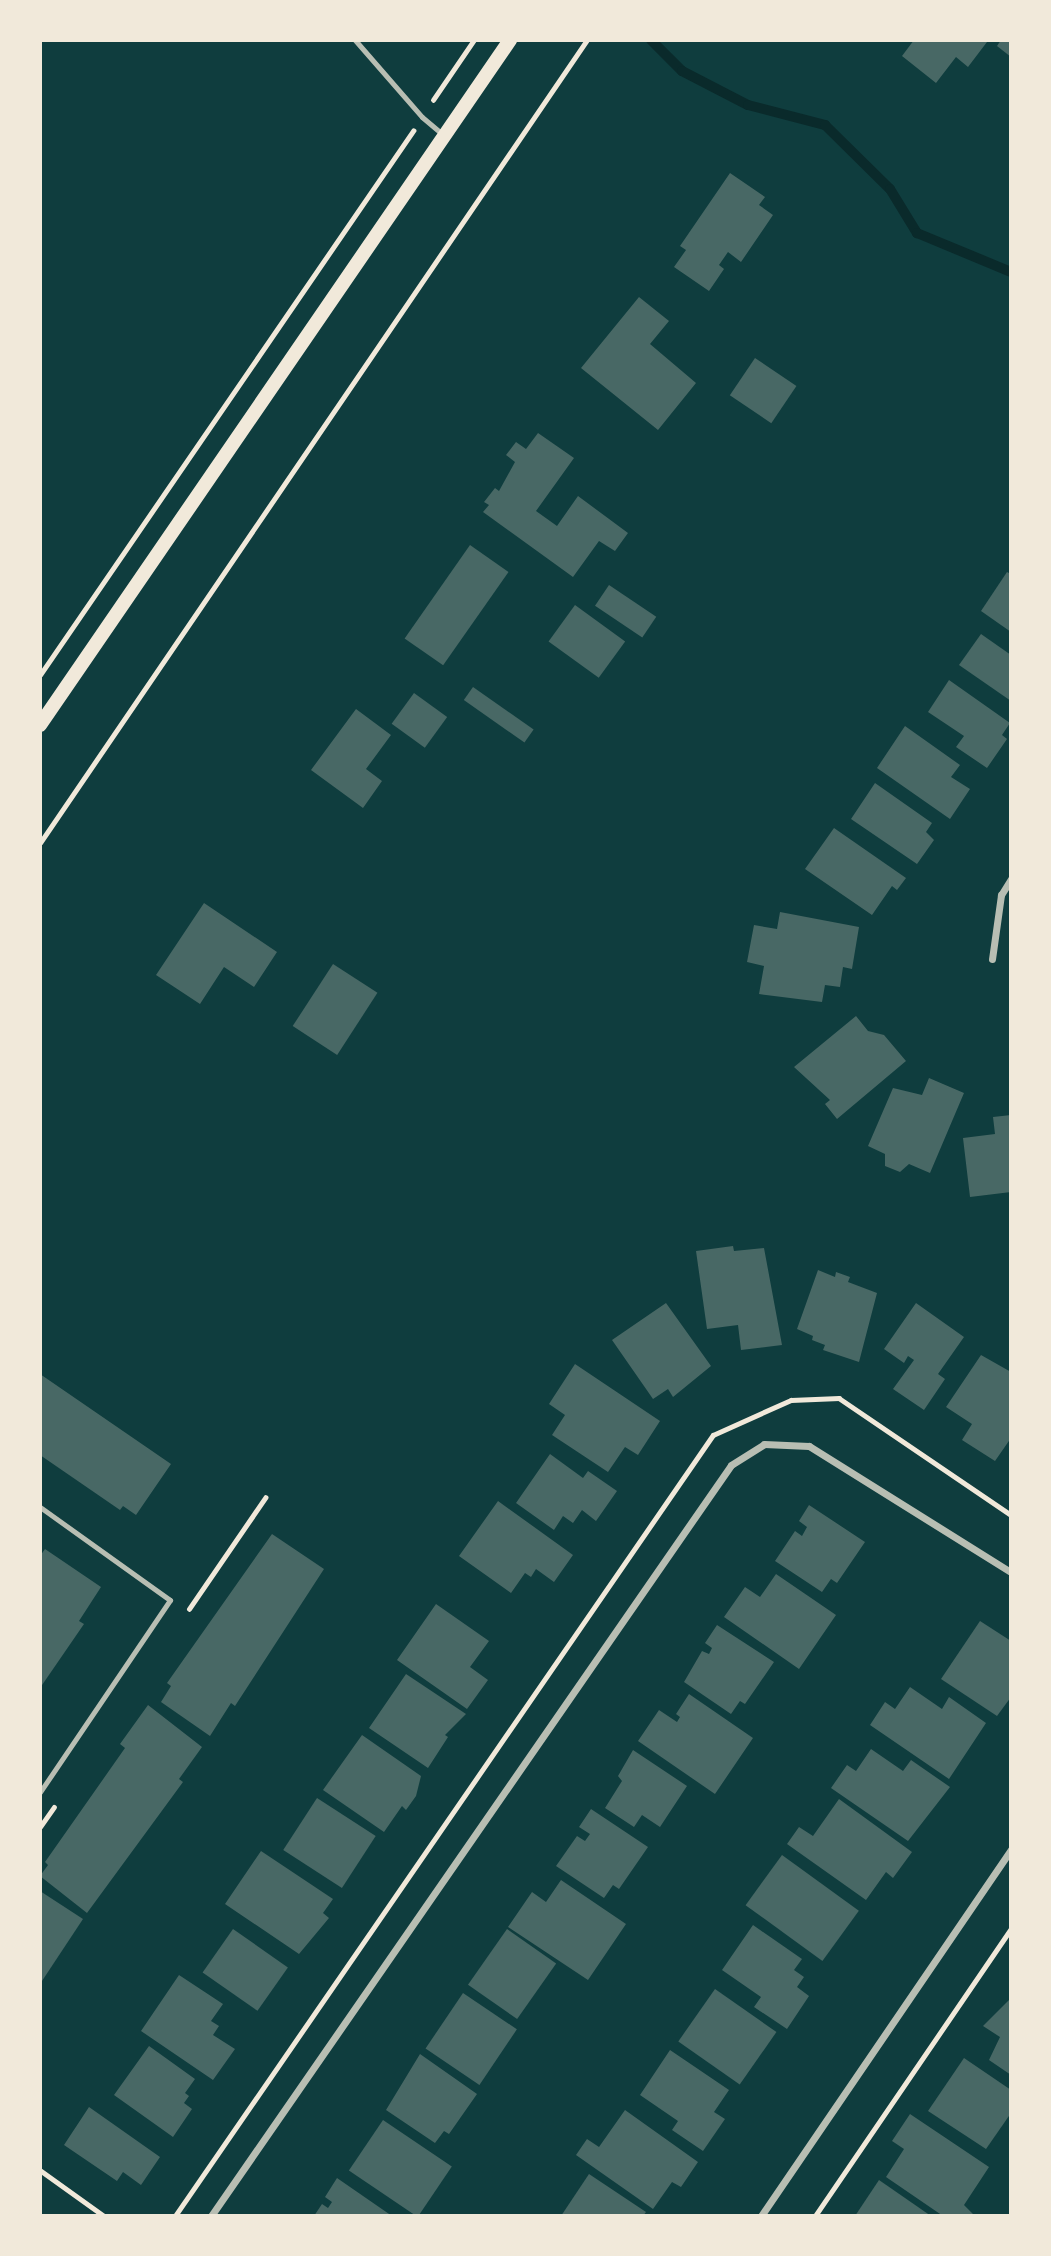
<!DOCTYPE html>
<style>
body{margin:0}
#map{position:relative;width:1051px;height:2256px;overflow:hidden;background:#0f3d3e;font-family:"Asap Condensed",sans-serif}
div>[style]{position:absolute}
.stream>*{height:10px;margin:-5px;padding:0 5px;transform-origin:5px;border-radius:5px;background:#0a2a2b}
.building>*{inset:0;background:#486865;transform-origin:0 0}
.path>*{height:4.5px;margin:-2.25px;padding:0 2.25px;transform-origin:2.25px;border-radius:2.25px;background:#f1e9da}
.service>*{height:5px;margin:-2.5px;padding:0 2.5px;transform-origin:2.5px;border-radius:2.5px;background:#b8beb3}
.minor>*{height:7px;margin:-3.5px;padding:0 3.5px;transform-origin:3.5px;border-radius:3.5px;background:#b8beb3}
.secondary>*{height:14px;margin:-7px;padding:0 7px;transform-origin:7px;border-radius:7px;background:#f1e9da}
span{translate:-50% -50%;white-space:nowrap;text-align:center;line-height:1.15;-webkit-text-stroke:7px #f1e9da;paint-order:stroke}
.frame{position:absolute;inset:0;border:42px solid #f1e9da;pointer-events:none}
</style>
<div id="map">
<div class="stream">
<div style="left:651px;top:40px;width:44px;rotate:45deg"></div>
<div style="left:682px;top:71px;width:74px;rotate:27.3deg"></div>
<div style="left:748px;top:105px;width:80px;rotate:14.6deg"></div>
<div style="left:825px;top:125px;width:91px;rotate:44.6deg"></div>
<div style="left:890px;top:189px;width:52px;rotate:58.5deg"></div>
<div style="left:917px;top:233px;width:102px;rotate:22.5deg"></div>
</div>
<div class="building">
<div style="clip-path:polygon(914px 40px,984px 40px,987px 42px,968px 67px,956px 57px,936px 83px,902px 56px)"></div>
<div style="clip-path:polygon(1001px 40px,1011px 40px,1011px 57px,997px 46px)"></div>
<div style="clip-path:polygon(730px 173px,765px 197px,759px 205px,773px 215px,741px 262px,728px 252px,719px 265px,724px 269px,709px 291px,674px 267px,686px 250px,680px 246px)"></div>
<div style="clip-path:polygon(639px 297px,669px 321px,650px 344px,696px 383px,658px 430px,581px 368px)"></div>
<div style="left:755px;top:358px;width:50px;height:45px;rotate:34deg"></div>
<div style="clip-path:polygon(538px 433px,574px 458px,536px 511px,557px 526px,578px 496px,628px 533px,615px 551px,599px 541px,573px 577px,483px 512px,489px 505px,484px 502px,495px 488px,499px 491px,515px 462px,506px 455px,516px 442px,526px 449px)"></div>
<div style="left:470px;top:545px;width:47px;height:114px;rotate:35deg"></div>
<div style="clip-path:polygon(1007px 572px,1011px 574px,1011px 632px,981px 611px)"></div>
<div style="left:609px;top:585px;width:57px;height:25px;rotate:34deg"></div>
<div style="left:575px;top:605px;width:62px;height:45px;rotate:36deg"></div>
<div style="clip-path:polygon(981px 634px,1011px 655px,1011px 701px,959px 665px)"></div>
<div style="clip-path:polygon(949px 680px,1010px 723px,1002px 735px,1007px 739px,987px 768px,956px 747px,964px 736px,928px 712px)"></div>
<div style="left:473px;top:687px;width:74px;height:16px;rotate:35deg"></div>
<div style="left:414px;top:693px;width:41px;height:38px;rotate:36deg"></div>
<div style="clip-path:polygon(356px 709px,391px 735px,366px 769px,382px 781px,363px 808px,311px 770px)"></div>
<div style="clip-path:polygon(905px 726px,960px 765px,951px 777px,970px 789px,950px 819px,877px 768px)"></div>
<div style="clip-path:polygon(875px 783px,932px 823px,926px 832px,934px 840px,917px 864px,851px 819px)"></div>
<div style="clip-path:polygon(834px 828px,906px 878px,897px 890px,892px 886px,872px 915px,805px 869px)"></div>
<div style="clip-path:polygon(204px 903px,277px 952px,254px 987px,224px 967px,200px 1004px,156px 975px)"></div>
<div style="clip-path:polygon(780px 912px,859px 927px,852px 969px,843px 967px,840px 987px,825px 985px,822px 1002px,759px 994px,764px 966px,747px 962px,754px 925px,777px 929px)"></div>
<div style="left:333px;top:964px;width:53px;height:74px;rotate:33deg"></div>
<div style="clip-path:polygon(856px 1016px,868px 1031px,884px 1035px,906px 1061px,837px 1119px,825px 1104px,830px 1100px,794px 1067px)"></div>
<div style="clip-path:polygon(929px 1078px,964px 1093px,930px 1173px,909px 1164px,900px 1172px,885px 1166px,885px 1154px,868px 1146px,893px 1088px,922px 1095px)"></div>
<div style="clip-path:polygon(1011px 1115px,1011px 1192px,970px 1197px,963px 1138px,995px 1134px,993px 1117px)"></div>
<div style="clip-path:polygon(733px 1246px,734px 1251px,764px 1248px,782px 1345px,741px 1350px,738px 1325px,707px 1329px,696px 1251px)"></div>
<div style="clip-path:polygon(818px 1270px,835px 1277px,836px 1272px,850px 1277px,848px 1282px,877px 1293px,859px 1362px,823px 1350px,825px 1345px,812px 1340px,813px 1336px,797px 1329px)"></div>
<div style="clip-path:polygon(666px 1303px,711px 1366px,673px 1397px,668px 1389px,653px 1399px,612px 1340px)"></div>
<div style="clip-path:polygon(916px 1303px,964px 1337px,938px 1374px,945px 1379px,924px 1410px,893px 1389px,914px 1360px,908px 1356px,904px 1363px,884px 1349px)"></div>
<div style="clip-path:polygon(981px 1355px,1011px 1372px,1011px 1438px,995px 1461px,962px 1440px,972px 1424px,946px 1407px)"></div>
<div style="clip-path:polygon(575px 1364px,660px 1421px,638px 1455px,625px 1447px,608px 1472px,552px 1435px,565px 1415px,549px 1404px)"></div>
<div style="clip-path:polygon(40px 1374px,171px 1464px,136px 1515px,123px 1506px,120px 1510px,40px 1455px)"></div>
<div style="clip-path:polygon(550px 1454px,583px 1478px,588px 1471px,617px 1491px,596px 1521px,582px 1510px,573px 1523px,563px 1516px,554px 1530px,516px 1503px)"></div>
<div style="clip-path:polygon(498px 1501px,573px 1555px,554px 1582px,536px 1569px,531px 1577px,525px 1573px,511px 1593px,459px 1556px)"></div>
<div style="clip-path:polygon(809px 1505px,865px 1542px,837px 1583px,831px 1579px,822px 1592px,775px 1561px,795px 1531px,802px 1536px,807px 1527px,799px 1521px)"></div>
<div style="clip-path:polygon(272px 1534px,324px 1569px,235px 1706px,231px 1703px,210px 1736px,161px 1702px,171px 1686px,167px 1683px)"></div>
<div style="clip-path:polygon(45px 1549px,101px 1587px,79px 1621px,84px 1624px,40px 1688px,40px 1556px)"></div>
<div style="clip-path:polygon(776px 1574px,836px 1615px,799px 1669px,724px 1617px,745px 1587px,760px 1597px)"></div>
<div style="clip-path:polygon(436px 1604px,489px 1641px,470px 1667px,488px 1680px,467px 1709px,397px 1660px)"></div>
<div style="clip-path:polygon(980px 1621px,1011px 1641px,1011px 1697px,997px 1716px,941px 1679px)"></div>
<div style="clip-path:polygon(717px 1625px,774px 1662px,745px 1704px,740px 1701px,731px 1714px,684px 1682px,702px 1651px,709px 1654px,712px 1648px,705px 1643px)"></div>
<div style="clip-path:polygon(406px 1674px,466px 1714px,445px 1735px,448px 1737px,428px 1768px,369px 1728px)"></div>
<div style="clip-path:polygon(910px 1687px,942px 1709px,949px 1697px,986px 1723px,949px 1779px,870px 1725px,885px 1702px,895px 1709px)"></div>
<div style="clip-path:polygon(689px 1694px,753px 1738px,715px 1794px,638px 1741px,659px 1710px,677px 1722px,680px 1717px,676px 1714px)"></div>
<div style="clip-path:polygon(148px 1705px,202px 1747px,179px 1779px,183px 1782px,87px 1913px,40px 1876px,48px 1865px,45px 1862px,125px 1748px,120px 1744px)"></div>
<div style="clip-path:polygon(362px 1735px,421px 1776px,416px 1796px,406px 1810px,402px 1806px,384px 1832px,323px 1790px)"></div>
<div style="clip-path:polygon(871px 1749px,903px 1771px,911px 1760px,950px 1787px,908px 1841px,831px 1788px,847px 1765px,856px 1771px)"></div>
<div style="clip-path:polygon(633px 1750px,687px 1786px,660px 1827px,642px 1815px,634px 1827px,605px 1808px,622px 1781px,618px 1776px)"></div>
<div style="left:317px;top:1798px;width:70px;height:62px;rotate:33deg"></div>
<div style="clip-path:polygon(839px 1799px,912px 1852px,893px 1878px,886px 1872px,866px 1900px,787px 1844px,799px 1827px,813px 1836px)"></div>
<div style="clip-path:polygon(591px 1809px,648px 1847px,619px 1889px,613px 1885px,604px 1898px,556px 1866px,577px 1836px,585px 1841px,590px 1834px,579px 1827px)"></div>
<div style="clip-path:polygon(261px 1851px,333px 1899px,323px 1913px,329px 1918px,299px 1954px,225px 1904px)"></div>
<div style="left:782px;top:1855px;width:95px;height:62px;rotate:36deg"></div>
<div style="clip-path:polygon(561px 1880px,626px 1924px,588px 1980px,508px 1927px,532px 1892px,546px 1902px)"></div>
<div style="clip-path:polygon(40px 1891px,83px 1919px,40px 1984px)"></div>
<div style="clip-path:polygon(753px 1925px,802px 1959px,794px 1970px,804px 1977px,797px 1987px,809px 1996px,787px 2029px,754px 2007px,761px 1997px,722px 1970px)"></div>
<div style="left:233px;top:1929px;width:67px;height:53px;rotate:35deg"></div>
<div style="left:507px;top:1929px;width:60px;height:68px;rotate:35deg"></div>
<div style="clip-path:polygon(179px 1975px,223px 2004px,211px 2021px,219px 2026px,213px 2035px,235px 2049px,213px 2080px,141px 2031px)"></div>
<div style="left:715px;top:1989px;width:75px;height:64px;rotate:35deg"></div>
<div style="left:463px;top:1993px;width:65px;height:67px;rotate:34deg"></div>
<div style="clip-path:polygon(1011px 1998px,1011px 2075px,989px 2060px,1000px 2037px,983px 2026px)"></div>
<div style="clip-path:polygon(149px 2046px,195px 2079px,185px 2093px,189px 2096px,184px 2103px,192px 2109px,173px 2137px,114px 2095px)"></div>
<div style="clip-path:polygon(670px 2050px,729px 2090px,714px 2112px,725px 2119px,703px 2151px,672px 2130px,678px 2121px,640px 2095px)"></div>
<div style="clip-path:polygon(420px 2054px,477px 2094px,449px 2134px,444px 2131px,435px 2143px,386px 2110px)"></div>
<div style="clip-path:polygon(964px 2058px,1011px 2090px,1011px 2113px,986px 2149px,928px 2111px)"></div>
<div style="clip-path:polygon(89px 2107px,160px 2157px,141px 2185px,123px 2172px,117px 2181px,64px 2145px)"></div>
<div style="clip-path:polygon(625px 2110px,698px 2162px,681px 2187px,672px 2182px,653px 2209px,576px 2155px,587px 2139px,599px 2147px)"></div>
<div style="clip-path:polygon(910px 2114px,989px 2167px,964px 2205px,975px 2216px,943px 2216px,886px 2177px,904px 2149px,892px 2141px)"></div>
<div style="left:383px;top:2120px;width:83px;height:61px;rotate:34deg"></div>
<div style="clip-path:polygon(589px 2174px,646px 2212px,643px 2216px,561px 2216px)"></div>
<div style="clip-path:polygon(337px 2178px,392px 2216px,314px 2216px,322px 2204px,328px 2208px,332px 2202px,325px 2197px)"></div>
<div style="clip-path:polygon(879px 2180px,931px 2216px,855px 2216px)"></div>
</div>
<div class="path">
<div style="left:433px;top:100px;width:73px;rotate:-55.7deg"></div>
<div style="left:40px;top:675px;width:660px;rotate:-55.56deg"></div>
<div style="left:40px;top:843px;width:972px;rotate:-55.74deg"></div>
<div style="left:189px;top:1609px;width:135px;rotate:-55.6deg"></div>
<div style="left:40px;top:1827px;width:24px;rotate:-55deg"></div>
<div style="left:40px;top:2170px;width:79px;rotate:35.7deg"></div>
<div style="left:175px;top:2216px;width:948px;rotate:-55.44deg"></div>
<div style="left:713px;top:1435px;width:85px;rotate:-24.2deg"></div>
<div style="left:791px;top:1400px;width:48px;rotate:-2.4deg"></div>
<div style="left:839px;top:1398px;width:208px;rotate:34.2deg"></div>
<div style="left:815px;top:2216px;width:348px;rotate:-55.7deg"></div>
</div>
<div class="service">
<div style="left:355px;top:40px;width:102px;rotate:49deg"></div>
<div style="left:422px;top:117px;width:26px;rotate:40deg"></div>
<div style="left:40px;top:1507px;width:160px;rotate:35.6deg"></div>
<div style="left:170px;top:1600px;width:232px;rotate:124.1deg"></div>
</div>
<div class="minor">
<div style="left:992px;top:959px;width:65px;rotate:-82deg"></div>
<div style="left:1001px;top:895px;width:19px;rotate:-58deg"></div>
<div style="left:211px;top:2216px;width:913px;rotate:-55.3deg"></div>
<div style="left:731px;top:1465px;width:39px;rotate:-32deg"></div>
<div style="left:764px;top:1444px;width:45px;rotate:2.5deg"></div>
<div style="left:809px;top:1446px;width:238px;rotate:32deg"></div>
<div style="left:761px;top:2216px;width:444px;rotate:-55.7deg"></div>
</div>
<div class="secondary">
<div style="left:40px;top:725px;width:831px;rotate:-55.54deg"></div>
</div>
<div class="frame"></div>
</div>
